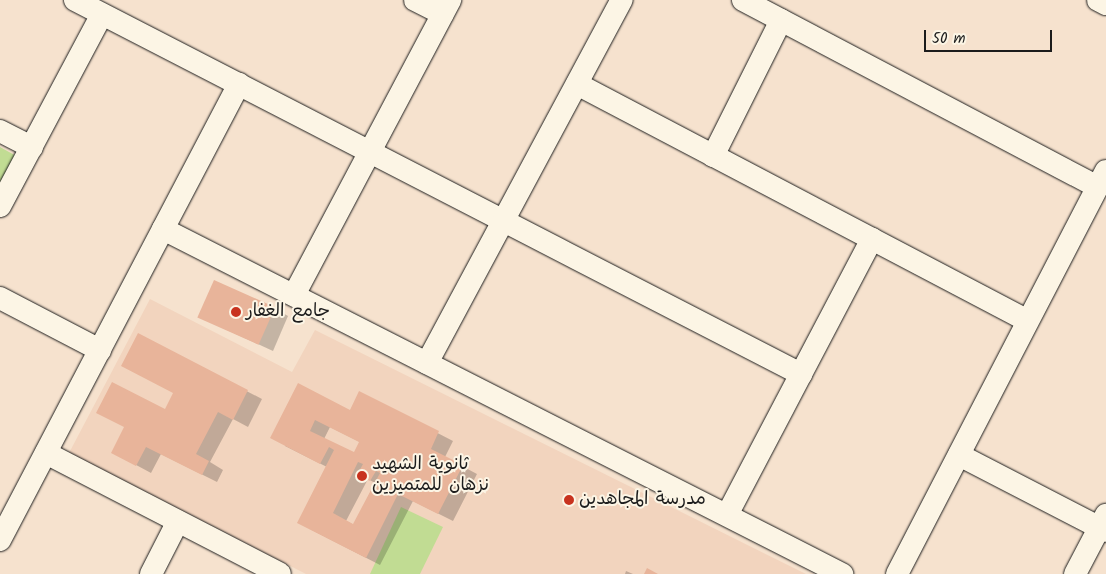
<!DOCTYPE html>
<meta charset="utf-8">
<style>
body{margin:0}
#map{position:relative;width:1106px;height:574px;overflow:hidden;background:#f6e2ce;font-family:Kalam,"Playpen Sans Arabic",sans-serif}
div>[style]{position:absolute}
.built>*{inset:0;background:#f2d4be}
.green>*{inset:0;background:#c1dc93}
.shadow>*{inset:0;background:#0003}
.building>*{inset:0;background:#e8b49a;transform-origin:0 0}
.roads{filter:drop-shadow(0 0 1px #1c1c1c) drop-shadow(0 0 1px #1c1c1c)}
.minor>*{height:22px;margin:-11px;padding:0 11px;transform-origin:11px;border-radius:11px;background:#fcf5e5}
.dots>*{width:14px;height:14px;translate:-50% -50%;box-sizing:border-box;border:2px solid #fcf5e5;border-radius:50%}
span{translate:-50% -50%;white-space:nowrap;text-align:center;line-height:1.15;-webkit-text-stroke:4px #fcf5e5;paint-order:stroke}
.poi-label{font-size:18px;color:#1c1c1c}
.left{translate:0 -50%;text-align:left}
.scale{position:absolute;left:924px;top:30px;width:128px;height:22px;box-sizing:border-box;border:2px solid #1c1c1c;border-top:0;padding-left:6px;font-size:15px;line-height:18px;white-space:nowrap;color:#1c1c1c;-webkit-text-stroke:4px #fcf5e5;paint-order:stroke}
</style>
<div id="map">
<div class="built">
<div style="clip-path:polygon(150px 299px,292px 372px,315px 330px,806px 574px,306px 574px,69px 453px)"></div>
</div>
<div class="green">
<div style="clip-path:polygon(0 147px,20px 158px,0 198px)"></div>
<div style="clip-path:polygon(401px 507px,443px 527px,420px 574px,370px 574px)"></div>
</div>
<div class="shadow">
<div style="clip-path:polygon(274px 308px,288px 316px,273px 351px,199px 317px)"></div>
<div style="clip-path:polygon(139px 335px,262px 399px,248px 427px,233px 419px,210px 462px,223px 470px,217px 482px,161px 454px,151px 473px,125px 459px,125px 427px,166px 411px,175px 393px)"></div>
<div style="clip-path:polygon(evenodd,298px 385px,350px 411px,360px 393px,453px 441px,445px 457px,477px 474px,453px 521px,413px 501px,380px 565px,312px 530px,327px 467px,285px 446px,298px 385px,330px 427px,360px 442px,354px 454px,324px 439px,330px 427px,298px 385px,368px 479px,375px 483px,354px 525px,346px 521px,368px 479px)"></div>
<div style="clip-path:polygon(626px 571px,633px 574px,625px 574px)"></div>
</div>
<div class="building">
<div style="left:214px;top:280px;width:67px;height:41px;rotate:24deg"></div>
<div style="clip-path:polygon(138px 333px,248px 390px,233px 420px,218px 412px,196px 454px,209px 461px,202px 475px,146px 447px,136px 466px,111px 453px,124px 427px,96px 413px,112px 382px,165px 409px,173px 393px,121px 366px)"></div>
<div style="clip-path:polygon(evenodd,298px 383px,350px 410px,359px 391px,439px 431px,431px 449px,463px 465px,438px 514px,398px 494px,366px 558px,297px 523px,334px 450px,329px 447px,320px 464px,270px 438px,298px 383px,315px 420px,359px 442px,354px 452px,310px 431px,315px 420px,298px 383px,358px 462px,363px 464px,357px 475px,370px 481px,376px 471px,380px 473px,353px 524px,333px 513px,358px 462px)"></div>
<div style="clip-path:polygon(647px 568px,658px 574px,644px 574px)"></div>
</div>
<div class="roads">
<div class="minor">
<div style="left:75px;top:0;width:817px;rotate:27.26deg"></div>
<div style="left:415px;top:0;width:31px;rotate:27deg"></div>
<div style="left:743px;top:0;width:401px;rotate:27.8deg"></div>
<div style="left:1098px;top:0;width:9px;rotate:27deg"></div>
<div style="left:577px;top:84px;width:509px;rotate:27.72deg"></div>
<div style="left:0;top:131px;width:36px;rotate:27deg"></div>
<div style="left:713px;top:156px;width:152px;rotate:-63.4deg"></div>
<div style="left:0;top:206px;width:217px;rotate:-62deg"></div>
<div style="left:163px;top:229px;width:762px;rotate:26.94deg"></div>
<div style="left:294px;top:295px;width:334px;rotate:-62.1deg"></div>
<div style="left:0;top:298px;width:113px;rotate:27.5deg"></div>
<div style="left:427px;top:363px;width:412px;rotate:-61.8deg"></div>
<div style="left:46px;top:453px;width:263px;rotate:27.3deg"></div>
<div style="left:959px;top:455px;width:165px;rotate:27.3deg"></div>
<div style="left:727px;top:515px;width:312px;rotate:-62.3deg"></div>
<div style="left:0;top:540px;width:515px;rotate:-62.34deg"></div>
<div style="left:151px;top:574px;width:59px;rotate:-63deg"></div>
<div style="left:897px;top:574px;width:454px;rotate:-62.6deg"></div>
<div style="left:1075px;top:574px;width:67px;rotate:-62.3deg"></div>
</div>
</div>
<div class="dots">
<div style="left:236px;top:312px;background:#c8321e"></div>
<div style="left:362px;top:476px;background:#c8321e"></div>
<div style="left:569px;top:500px;background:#c8321e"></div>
</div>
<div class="poi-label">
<span class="left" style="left:246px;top:312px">جامع الغفار</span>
<span class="left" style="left:372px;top:476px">ثانوية الشهيد<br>نزهان للمتميزين</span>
<span class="left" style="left:579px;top:500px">مدرسة المجاهدين</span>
</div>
<div class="scale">50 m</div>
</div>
